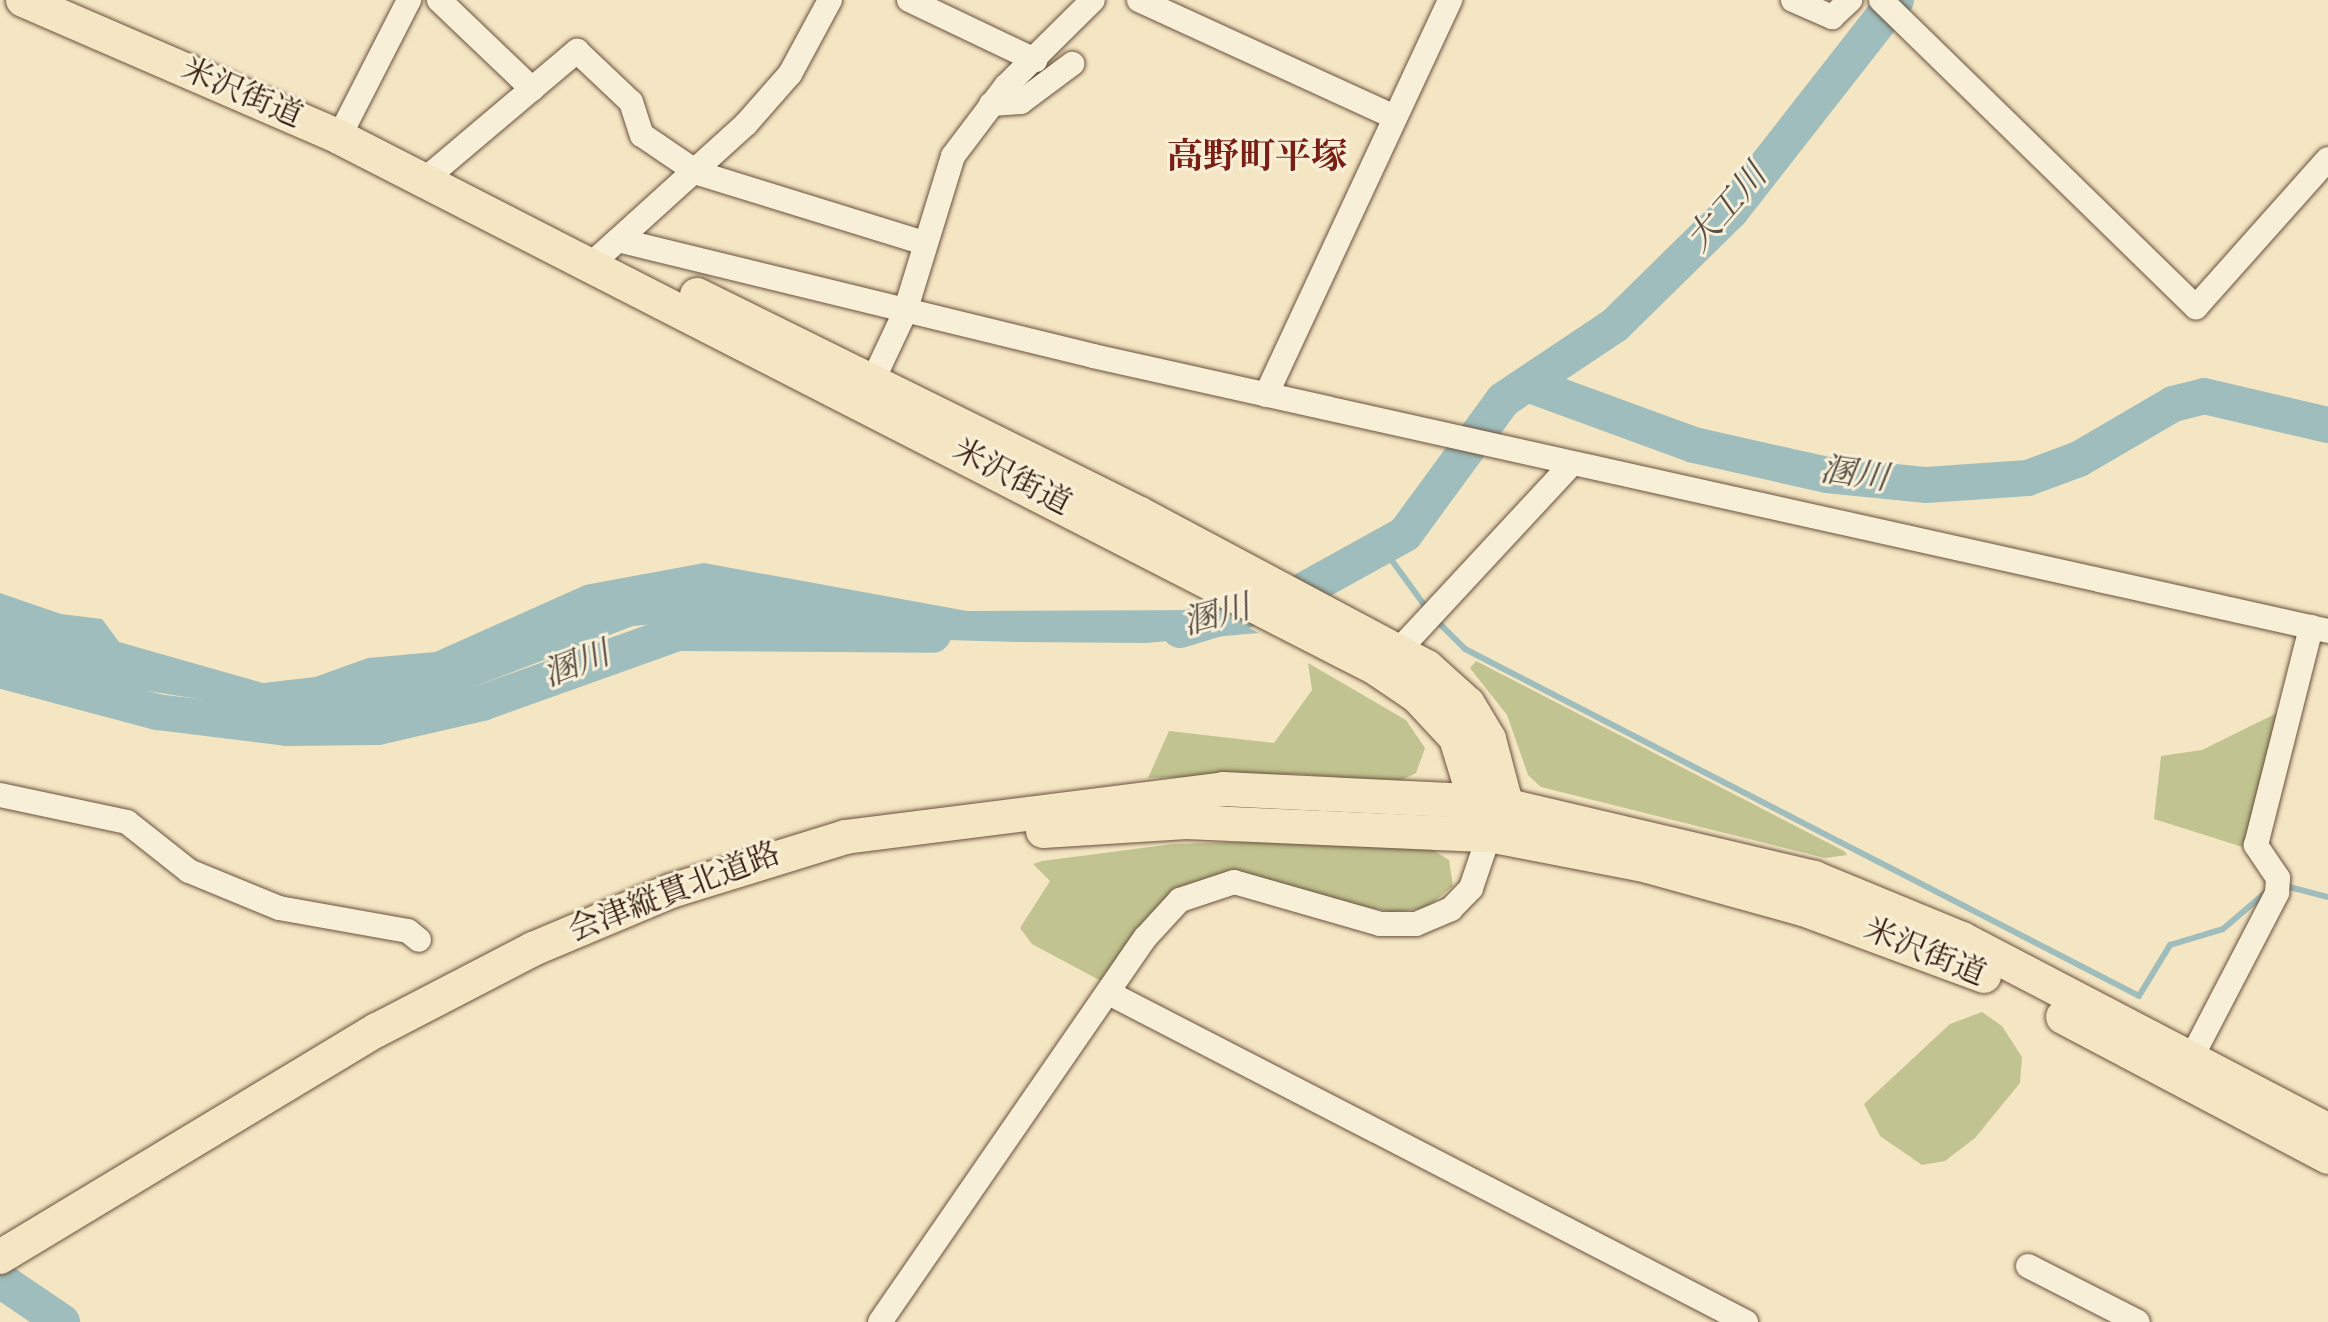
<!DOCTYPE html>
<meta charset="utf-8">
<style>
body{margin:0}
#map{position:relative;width:2328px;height:1322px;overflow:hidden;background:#f5e6c3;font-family:"Sorts Mill Goudy","Noto Serif JP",serif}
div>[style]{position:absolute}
.green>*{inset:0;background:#c1c390}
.water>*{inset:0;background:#9fbdbc}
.stream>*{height:6px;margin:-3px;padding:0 3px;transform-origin:3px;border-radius:3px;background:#9fbdbc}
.river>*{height:36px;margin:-18px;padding:0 18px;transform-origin:18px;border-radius:18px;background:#9fbdbc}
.roads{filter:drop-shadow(0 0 2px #69513e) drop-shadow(0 0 2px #69513e)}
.minor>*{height:24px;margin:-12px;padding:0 12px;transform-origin:12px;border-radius:12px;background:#f8efd8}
.highway>*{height:34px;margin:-17px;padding:0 17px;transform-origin:17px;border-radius:17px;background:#f5e6c3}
span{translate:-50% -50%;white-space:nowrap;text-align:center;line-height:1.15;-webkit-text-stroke:6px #f8efd8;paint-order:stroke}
.street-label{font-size:32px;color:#3a1f12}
.water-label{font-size:34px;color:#584e45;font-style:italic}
.quarter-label{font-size:36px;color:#7a1f14;font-weight:700}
</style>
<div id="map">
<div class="green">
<div style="clip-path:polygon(1476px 661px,1844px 851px,1847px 855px,1825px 858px,1541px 787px,1528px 775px,1507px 715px,1470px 668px)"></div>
<div style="clip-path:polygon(1308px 663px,1406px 720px,1425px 748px,1416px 773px,1398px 782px,1296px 774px,1148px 778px,1169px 731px,1274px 743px,1312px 690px)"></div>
<div style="clip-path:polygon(2283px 710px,2249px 849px,2154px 819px,2161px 756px,2202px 750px)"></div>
<div style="clip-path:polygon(1307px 840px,1431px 849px,1449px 860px,1453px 886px,1426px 908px,1392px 912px,1217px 876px,1190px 885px,1101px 981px,1032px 944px,1020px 928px,1050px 881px,1033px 864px,1042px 861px,1173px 844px)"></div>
<div style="clip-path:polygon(1982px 1012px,2002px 1026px,2022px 1057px,2020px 1083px,1975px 1138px,1945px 1161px,1922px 1165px,1880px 1136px,1864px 1104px,1950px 1024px)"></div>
</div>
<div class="water">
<div style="clip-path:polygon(704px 563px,967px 611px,1214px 610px,1259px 633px,1146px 643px,1020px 642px,909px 639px,818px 623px,684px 621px,633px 626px,424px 706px,318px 718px,47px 675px,0 657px,0 593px,61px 614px,102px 619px,119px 642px,263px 683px,315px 677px,368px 658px,435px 652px,585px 585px)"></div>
</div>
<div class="stream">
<div style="left:1382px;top:547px;width:78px;rotate:53.9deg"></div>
<div style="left:1435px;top:619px;width:42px;rotate:45deg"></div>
<div style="left:1465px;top:649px;width:758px;rotate:27.24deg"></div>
<div style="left:2139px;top:996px;width:60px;rotate:-58.7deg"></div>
<div style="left:2170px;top:945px;width:55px;rotate:-16.8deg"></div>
<div style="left:2223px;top:929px;width:63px;rotate:-40.5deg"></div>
<div style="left:2282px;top:885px;width:48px;rotate:14.6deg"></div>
</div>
<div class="river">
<div style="left:1527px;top:384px;width:178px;rotate:20.1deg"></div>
<div style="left:1694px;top:445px;width:136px;rotate:12.7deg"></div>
<div style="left:1827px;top:475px;width:100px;rotate:5.8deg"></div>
<div style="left:1926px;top:485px;width:102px;rotate:-3.9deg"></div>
<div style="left:2028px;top:478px;width:54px;rotate:-20.4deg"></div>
<div style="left:2079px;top:459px;width:109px;rotate:-30.3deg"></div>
<div style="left:2173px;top:404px;width:32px;rotate:-14deg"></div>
<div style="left:2204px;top:396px;width:127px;rotate:13.2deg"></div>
<div style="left:1180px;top:630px;width:120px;rotate:-16.9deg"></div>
<div style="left:1295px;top:595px;width:126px;rotate:-29deg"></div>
<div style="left:1405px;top:534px;width:166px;rotate:-53.8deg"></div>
<div style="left:1503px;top:400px;width:135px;rotate:-33.8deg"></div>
<div style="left:1615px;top:325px;width:163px;rotate:-44.5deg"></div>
<div style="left:1731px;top:211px;width:268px;rotate:-52deg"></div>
<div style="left:0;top:670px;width:163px;rotate:15deg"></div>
<div style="left:157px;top:712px;width:131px;rotate:7deg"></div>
<div style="left:287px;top:728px;width:91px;rotate:-0.6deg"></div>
<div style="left:378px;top:727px;width:107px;rotate:-13deg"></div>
<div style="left:482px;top:703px;width:207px;rotate:-19.7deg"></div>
<div style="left:677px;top:633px;width:256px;rotate:0.4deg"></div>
<div style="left:0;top:1280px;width:75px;rotate:34.1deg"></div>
</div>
<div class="roads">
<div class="minor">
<div style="left:439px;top:0;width:129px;rotate:43.7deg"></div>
<div style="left:909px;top:0;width:140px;rotate:25.5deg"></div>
<div style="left:1139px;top:0;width:281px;rotate:24.6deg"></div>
<div style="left:1793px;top:0;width:43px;rotate:23.6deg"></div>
<div style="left:1832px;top:17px;width:25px;rotate:-43deg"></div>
<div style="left:1881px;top:0;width:440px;rotate:44.3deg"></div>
<div style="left:2196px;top:307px;width:198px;rotate:-48.3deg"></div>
<div style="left:991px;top:104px;width:30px;rotate:-4deg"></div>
<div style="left:1021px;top:102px;width:64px;rotate:-36.7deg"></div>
<div style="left:339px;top:137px;width:154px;rotate:-62.9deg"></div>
<div style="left:423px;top:181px;width:202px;rotate:-40.2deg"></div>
<div style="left:577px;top:51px;width:74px;rotate:43.4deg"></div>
<div style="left:631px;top:102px;width:35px;rotate:72deg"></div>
<div style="left:642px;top:135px;width:68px;rotate:34.2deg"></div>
<div style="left:698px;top:173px;width:233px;rotate:17.2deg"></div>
<div style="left:618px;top:240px;width:173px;rotate:-42.2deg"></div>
<div style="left:746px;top:124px;width:67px;rotate:-48.7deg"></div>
<div style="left:790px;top:74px;width:84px;rotate:-61.6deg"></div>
<div style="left:589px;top:266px;width:39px;rotate:-42deg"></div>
<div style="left:618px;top:240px;width:489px;rotate:13.7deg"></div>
<div style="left:1093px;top:356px;width:1265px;rotate:12.55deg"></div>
<div style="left:866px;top:395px;width:92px;rotate:-64.8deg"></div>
<div style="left:905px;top:312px;width:163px;rotate:-72.9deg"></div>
<div style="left:953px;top:156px;width:88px;rotate:-52.9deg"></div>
<div style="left:1006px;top:86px;width:122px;rotate:-44.7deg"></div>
<div style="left:1266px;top:395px;width:436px;rotate:-65deg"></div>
<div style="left:1397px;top:652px;width:255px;rotate:-47.1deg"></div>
<div style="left:0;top:795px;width:130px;rotate:12deg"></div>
<div style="left:127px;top:822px;width:79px;rotate:38.3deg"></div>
<div style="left:189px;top:871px;width:97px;rotate:22.3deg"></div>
<div style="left:279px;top:908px;width:131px;rotate:10.1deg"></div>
<div style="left:408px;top:931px;width:14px;rotate:39deg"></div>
<div style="left:1109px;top:993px;width:717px;rotate:27.32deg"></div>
<div style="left:2184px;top:1072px;width:202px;rotate:-62.5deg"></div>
<div style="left:2277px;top:893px;width:15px;rotate:-86deg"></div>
<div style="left:2278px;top:878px;width:40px;rotate:-124deg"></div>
<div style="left:2256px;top:845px;width:225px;rotate:-75.8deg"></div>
<div style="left:2028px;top:1266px;width:123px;rotate:27deg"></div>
<div style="left:880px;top:1322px;width:467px;rotate:-55.4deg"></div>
<div style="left:1145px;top:938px;width:52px;rotate:-47.4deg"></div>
<div style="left:1180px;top:900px;width:57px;rotate:-18.4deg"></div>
<div style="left:1234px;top:882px;width:152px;rotate:16deg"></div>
<div style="left:1380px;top:924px;width:36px"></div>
<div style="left:1416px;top:924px;width:38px;rotate:-23deg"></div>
<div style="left:1451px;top:909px;width:29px;rotate:-46deg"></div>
<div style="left:1471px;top:888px;width:56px;rotate:-71.2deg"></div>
</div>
<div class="highway">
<div style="left:23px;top:0;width:344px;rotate:23.4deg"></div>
<div style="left:339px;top:137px;width:1163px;rotate:27.12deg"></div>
<div style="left:1374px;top:667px;width:52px;rotate:34deg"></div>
<div style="left:1417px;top:696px;width:57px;rotate:47.1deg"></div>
<div style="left:1456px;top:738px;width:86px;rotate:73deg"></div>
<div style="left:697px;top:295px;width:494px;rotate:26.3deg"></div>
<div style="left:1140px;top:514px;width:325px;rotate:28.1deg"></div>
<div style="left:1427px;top:667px;width:55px;rotate:42.1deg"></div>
<div style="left:1468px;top:704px;width:41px;rotate:59deg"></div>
<div style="left:1489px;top:739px;width:59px;rotate:75.3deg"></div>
<div style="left:1504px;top:796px;width:28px;rotate:109deg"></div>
<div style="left:1043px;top:831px;width:143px;rotate:-3.6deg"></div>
<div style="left:1186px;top:822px;width:303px;rotate:2.5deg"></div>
<div style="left:1489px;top:835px;width:162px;rotate:11deg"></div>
<div style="left:1648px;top:866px;width:161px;rotate:15.5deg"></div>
<div style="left:1803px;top:909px;width:193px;rotate:20.3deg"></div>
<div style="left:2063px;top:1017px;width:300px;rotate:27.8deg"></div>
<div style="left:0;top:1257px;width:440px;rotate:-31.1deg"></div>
<div style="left:377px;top:1030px;width:176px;rotate:-27.4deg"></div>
<div style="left:533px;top:949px;width:150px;rotate:-22.8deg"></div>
<div style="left:671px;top:891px;width:182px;rotate:-17.2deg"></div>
<div style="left:845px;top:837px;width:381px;rotate:-7.2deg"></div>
<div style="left:1223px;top:789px;width:268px;rotate:2.8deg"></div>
<div style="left:1491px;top:802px;width:332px;rotate:13.2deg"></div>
<div style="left:1814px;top:878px;width:160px;rotate:22.4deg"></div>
<div style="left:1962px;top:939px;width:413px;rotate:27.6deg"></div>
</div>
</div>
<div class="street-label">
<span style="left:241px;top:95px;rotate:23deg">米沢街道</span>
<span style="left:1011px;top:479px;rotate:27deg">米沢街道</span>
<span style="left:675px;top:894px;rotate:-21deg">会津縦貫北道路</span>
<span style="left:1924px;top:954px;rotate:22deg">米沢街道</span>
</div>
<div class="water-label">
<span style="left:1728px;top:209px;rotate:-49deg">大工川</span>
<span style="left:1854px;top:476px;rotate:8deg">溷川</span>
<span style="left:1217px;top:617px;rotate:-15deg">溷川</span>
<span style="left:577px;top:666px;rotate:-21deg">溷川</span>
</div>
<div class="quarter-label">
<span style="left:1257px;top:160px">高野町平塚</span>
</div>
</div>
